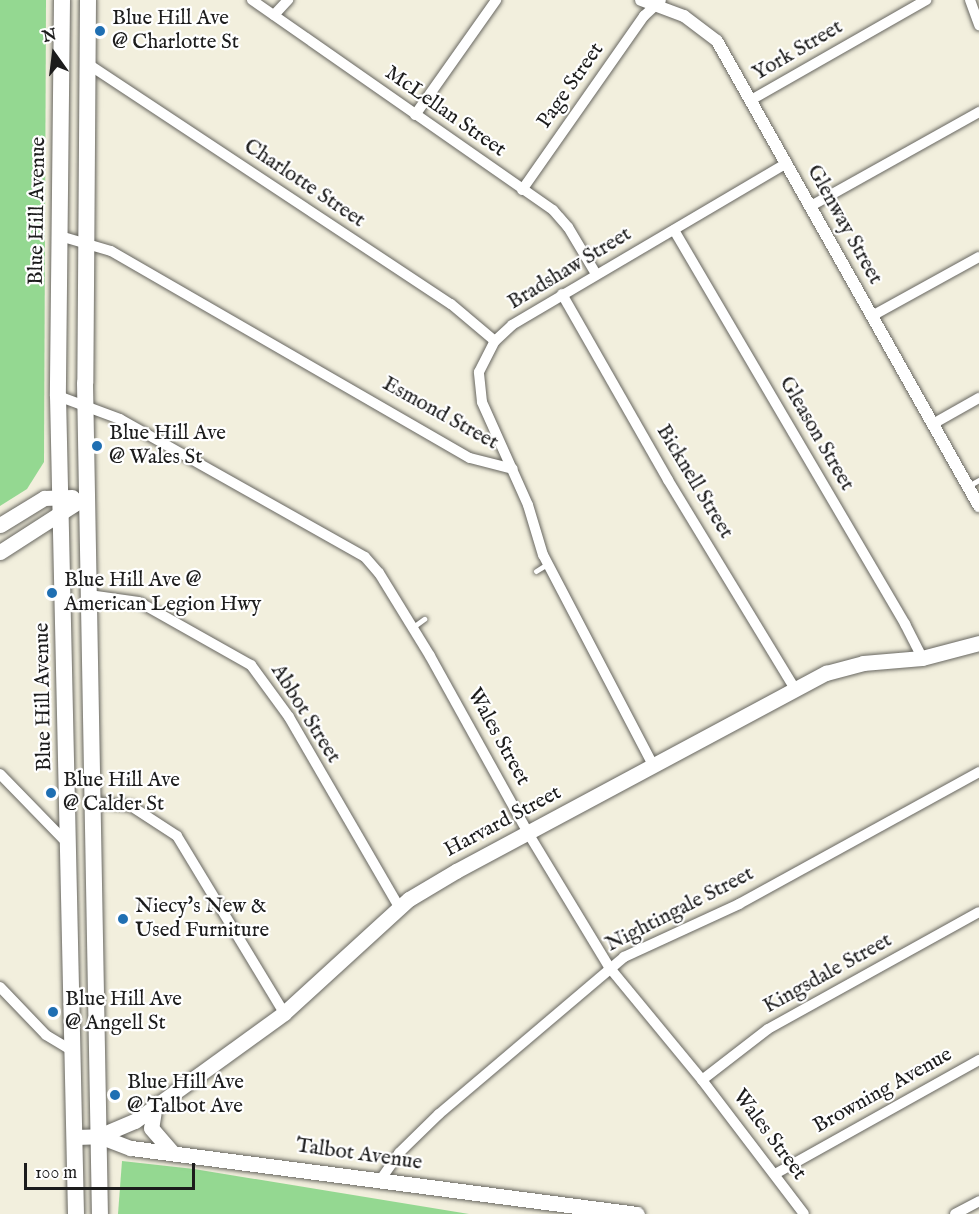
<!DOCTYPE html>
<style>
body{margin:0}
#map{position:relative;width:979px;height:1214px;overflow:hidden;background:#f2efdd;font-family:"IM FELL English",serif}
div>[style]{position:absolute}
.green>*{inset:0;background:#94d891}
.roads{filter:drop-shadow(0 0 2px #676660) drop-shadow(0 0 2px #676660)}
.service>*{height:5px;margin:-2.5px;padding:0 2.5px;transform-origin:2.5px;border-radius:2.5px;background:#fff}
.minor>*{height:10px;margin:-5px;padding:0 5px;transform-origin:5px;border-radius:5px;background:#fff}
.tertiary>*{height:12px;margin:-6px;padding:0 6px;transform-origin:6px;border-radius:6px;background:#fff}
.secondary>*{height:15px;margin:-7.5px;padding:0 7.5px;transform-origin:7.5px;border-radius:7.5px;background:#fff}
.primary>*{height:16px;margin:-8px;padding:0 8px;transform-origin:8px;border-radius:8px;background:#fff}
.dots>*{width:16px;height:16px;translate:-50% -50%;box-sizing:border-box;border:3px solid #fff;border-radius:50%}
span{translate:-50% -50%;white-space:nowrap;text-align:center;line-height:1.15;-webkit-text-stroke:4.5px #fff;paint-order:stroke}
.poi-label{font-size:21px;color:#1c1c1c}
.left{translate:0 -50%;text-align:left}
.street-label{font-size:21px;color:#1c1c1c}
.north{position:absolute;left:24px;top:24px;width:60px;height:60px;-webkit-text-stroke:4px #fff;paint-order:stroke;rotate:346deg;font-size:16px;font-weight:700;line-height:24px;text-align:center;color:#1c1c1c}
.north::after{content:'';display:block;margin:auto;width:21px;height:27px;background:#1c1c1c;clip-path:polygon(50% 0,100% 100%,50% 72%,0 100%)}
.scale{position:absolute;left:24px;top:1163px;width:171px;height:27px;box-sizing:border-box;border:3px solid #1c1c1c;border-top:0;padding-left:8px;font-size:18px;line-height:21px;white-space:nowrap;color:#1c1c1c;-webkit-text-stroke:4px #fff;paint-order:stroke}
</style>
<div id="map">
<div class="green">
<div style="clip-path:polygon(0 0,46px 0,44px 462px,27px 489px,0 506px)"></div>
<div style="clip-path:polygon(122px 1161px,194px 1169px,469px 1214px,118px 1214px)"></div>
</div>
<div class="roads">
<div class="service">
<div style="left:968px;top:486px;width:13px;rotate:-29deg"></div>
<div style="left:536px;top:571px;width:13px;rotate:-32deg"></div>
<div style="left:413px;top:627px;width:14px;rotate:-36deg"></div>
</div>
<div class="minor">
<div style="left:252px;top:0;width:367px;rotate:34.9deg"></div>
<div style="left:553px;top:210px;width:23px;rotate:49deg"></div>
<div style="left:568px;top:227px;width:55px;rotate:59.2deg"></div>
<div style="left:970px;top:0;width:27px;rotate:70deg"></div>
<div style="left:274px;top:15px;width:21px;rotate:-47deg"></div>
<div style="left:88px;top:64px;width:435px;rotate:33.5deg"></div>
<div style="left:451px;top:304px;width:57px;rotate:40.1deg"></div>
<div style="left:751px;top:100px;width:202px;rotate:-29.7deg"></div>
<div style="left:415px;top:115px;width:141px;rotate:-54.8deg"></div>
<div style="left:522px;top:190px;width:213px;rotate:-55deg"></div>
<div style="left:644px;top:16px;width:23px;rotate:-43deg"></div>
<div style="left:811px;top:206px;width:193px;rotate:-29.2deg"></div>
<div style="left:674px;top:230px;width:457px;rotate:59.6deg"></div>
<div style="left:905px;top:624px;width:38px;rotate:63deg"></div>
<div style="left:60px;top:236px;width:53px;rotate:16.4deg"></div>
<div style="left:111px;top:251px;width:414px;rotate:30deg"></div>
<div style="left:470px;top:458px;width:44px;rotate:14.3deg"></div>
<div style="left:562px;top:294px;width:214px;rotate:60.3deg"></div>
<div style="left:668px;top:480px;width:242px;rotate:58.7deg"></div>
<div style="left:872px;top:316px;width:122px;rotate:-28.9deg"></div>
<div style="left:58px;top:396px;width:66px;rotate:20.4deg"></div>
<div style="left:120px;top:419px;width:281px;rotate:29.4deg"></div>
<div style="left:365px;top:557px;width:21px;rotate:49deg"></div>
<div style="left:379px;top:573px;width:97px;rotate:58.4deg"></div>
<div style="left:430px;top:656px;width:202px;rotate:61deg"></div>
<div style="left:528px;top:833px;width:157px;rotate:58.8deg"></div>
<div style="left:609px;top:967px;width:146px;rotate:50.5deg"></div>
<div style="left:702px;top:1080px;width:168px;rotate:52.7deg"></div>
<div style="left:933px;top:424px;width:53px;rotate:-29.5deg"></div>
<div style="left:89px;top:595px;width:50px;rotate:8deg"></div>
<div style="left:139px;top:602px;width:129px;rotate:29.4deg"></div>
<div style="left:251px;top:665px;width:64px;rotate:53.8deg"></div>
<div style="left:289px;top:717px;width:220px;rotate:59.9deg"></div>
<div style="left:653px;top:765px;width:237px;rotate:-117.6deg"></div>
<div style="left:543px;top:555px;width:52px;rotate:-106.7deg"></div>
<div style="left:528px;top:505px;width:113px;rotate:-114.1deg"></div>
<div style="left:482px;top:402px;width:30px;rotate:-96deg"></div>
<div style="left:479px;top:372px;width:35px;rotate:-63deg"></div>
<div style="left:495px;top:341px;width:23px;rotate:-43deg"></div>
<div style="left:512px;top:325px;width:319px;rotate:-30.5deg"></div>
<div style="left:0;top:774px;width:99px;rotate:45.8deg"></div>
<div style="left:93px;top:802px;width:38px;rotate:6deg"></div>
<div style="left:131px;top:806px;width:55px;rotate:33.1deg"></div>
<div style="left:177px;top:836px;width:207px;rotate:58.8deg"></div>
<div style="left:0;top:987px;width:66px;rotate:46.2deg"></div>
<div style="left:46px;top:1035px;width:33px;rotate:31deg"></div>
<div style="left:702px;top:1080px;width:83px;rotate:-37.7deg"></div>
<div style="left:768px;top:1029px;width:241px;rotate:-29deg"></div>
<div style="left:775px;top:1174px;width:234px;rotate:-29.2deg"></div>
<div style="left:381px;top:1179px;width:32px;rotate:-55deg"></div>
<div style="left:399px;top:1153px;width:56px;rotate:-44.3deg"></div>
<div style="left:439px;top:1114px;width:243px;rotate:-40.3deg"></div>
<div style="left:624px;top:957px;width:127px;rotate:-24.7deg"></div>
<div style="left:739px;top:904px;width:274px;rotate:-28.8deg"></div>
<div style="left:955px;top:1214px;width:27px;rotate:-28deg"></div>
</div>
<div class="tertiary">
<div style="left:641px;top:0;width:46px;rotate:20.4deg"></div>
<div style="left:684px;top:16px;width:41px;rotate:37.1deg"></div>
<div style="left:717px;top:41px;width:534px;rotate:60.6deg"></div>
</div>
<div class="secondary">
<div style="left:0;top:525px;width:52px;rotate:-31.5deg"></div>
<div style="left:44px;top:498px;width:28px;rotate:-2deg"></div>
<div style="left:0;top:552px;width:103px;rotate:-32.8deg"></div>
<div style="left:155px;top:1104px;width:24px;rotate:99deg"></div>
<div style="left:151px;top:1128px;width:33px;rotate:49deg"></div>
<div style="left:99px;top:1136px;width:39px;rotate:-23deg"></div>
<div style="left:135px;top:1121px;width:184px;rotate:-35.9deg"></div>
<div style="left:284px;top:1013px;width:169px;rotate:-42.4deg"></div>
<div style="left:409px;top:899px;width:55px;rotate:-30.8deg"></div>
<div style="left:456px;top:871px;width:420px;rotate:-28.2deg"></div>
<div style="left:826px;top:673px;width:38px;rotate:-15deg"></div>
<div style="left:863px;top:663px;width:59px;rotate:-4.8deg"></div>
<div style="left:922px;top:658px;width:59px;rotate:-14.7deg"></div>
<div style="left:76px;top:1137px;width:23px;rotate:-2deg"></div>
<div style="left:99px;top:1136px;width:34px;rotate:21deg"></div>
<div style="left:131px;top:1148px;width:510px;rotate:7.43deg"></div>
</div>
<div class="primary">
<div style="left:62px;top:0;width:396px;rotate:90.6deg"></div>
<div style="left:58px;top:396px;width:818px;rotate:88.74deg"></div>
<div style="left:88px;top:0;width:383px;rotate:90.4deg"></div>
<div style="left:85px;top:383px;width:831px;rotate:88.97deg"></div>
</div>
</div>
<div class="dots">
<div style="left:100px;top:31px;background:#1f6fb2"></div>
<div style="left:97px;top:446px;background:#1f6fb2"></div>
<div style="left:52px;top:593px;background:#1f6fb2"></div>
<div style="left:51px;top:793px;background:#1f6fb2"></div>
<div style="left:123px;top:919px;background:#1f6fb2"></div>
<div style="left:53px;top:1012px;background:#1f6fb2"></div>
<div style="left:115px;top:1095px;background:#1f6fb2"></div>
</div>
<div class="poi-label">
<span class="left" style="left:112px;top:31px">Blue Hill Ave<br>@ Charlotte St</span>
<span class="left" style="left:109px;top:446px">Blue Hill Ave<br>@ Wales St</span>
<span class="left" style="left:64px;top:593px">Blue Hill Ave @<br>American Legion Hwy</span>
<span class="left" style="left:63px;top:793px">Blue Hill Ave<br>@ Calder St</span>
<span class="left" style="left:135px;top:919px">Niecy's New &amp;<br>Used Furniture</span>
<span class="left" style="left:65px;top:1012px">Blue Hill Ave<br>@ Angell St</span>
<span class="left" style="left:127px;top:1095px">Blue Hill Ave<br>@ Talbot Ave</span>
</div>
<div class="street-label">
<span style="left:798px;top:51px;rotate:-30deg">York Street</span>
<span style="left:571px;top:86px;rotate:-55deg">Page Street</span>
<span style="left:445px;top:112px;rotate:35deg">McLellan Street</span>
<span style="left:304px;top:184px;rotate:34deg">Charlotte Street</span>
<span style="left:38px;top:211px;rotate:-89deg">Blue Hill Avenue</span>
<span style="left:844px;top:225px;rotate:61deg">Glenway Street</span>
<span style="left:570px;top:269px;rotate:-31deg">Bradshaw Street</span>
<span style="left:440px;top:414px;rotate:29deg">Esmond Street</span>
<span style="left:816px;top:434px;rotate:60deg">Gleason Street</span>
<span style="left:694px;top:482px;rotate:59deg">Bicknell Street</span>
<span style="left:44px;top:697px;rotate:-91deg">Blue Hill Avenue</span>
<span style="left:305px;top:714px;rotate:58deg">Abbot Street</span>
<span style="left:498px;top:737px;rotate:61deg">Wales Street</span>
<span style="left:503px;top:822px;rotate:-28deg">Harvard Street</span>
<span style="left:680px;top:910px;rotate:-27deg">Nightingale Street</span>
<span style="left:828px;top:974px;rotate:-29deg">Kingsdale Street</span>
<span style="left:883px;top:1091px;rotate:-29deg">Browning Avenue</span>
<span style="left:769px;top:1135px;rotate:53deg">Wales Street</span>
<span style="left:359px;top:1155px;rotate:8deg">Talbot Avenue</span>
</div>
<div class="north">N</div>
<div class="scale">100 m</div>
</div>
